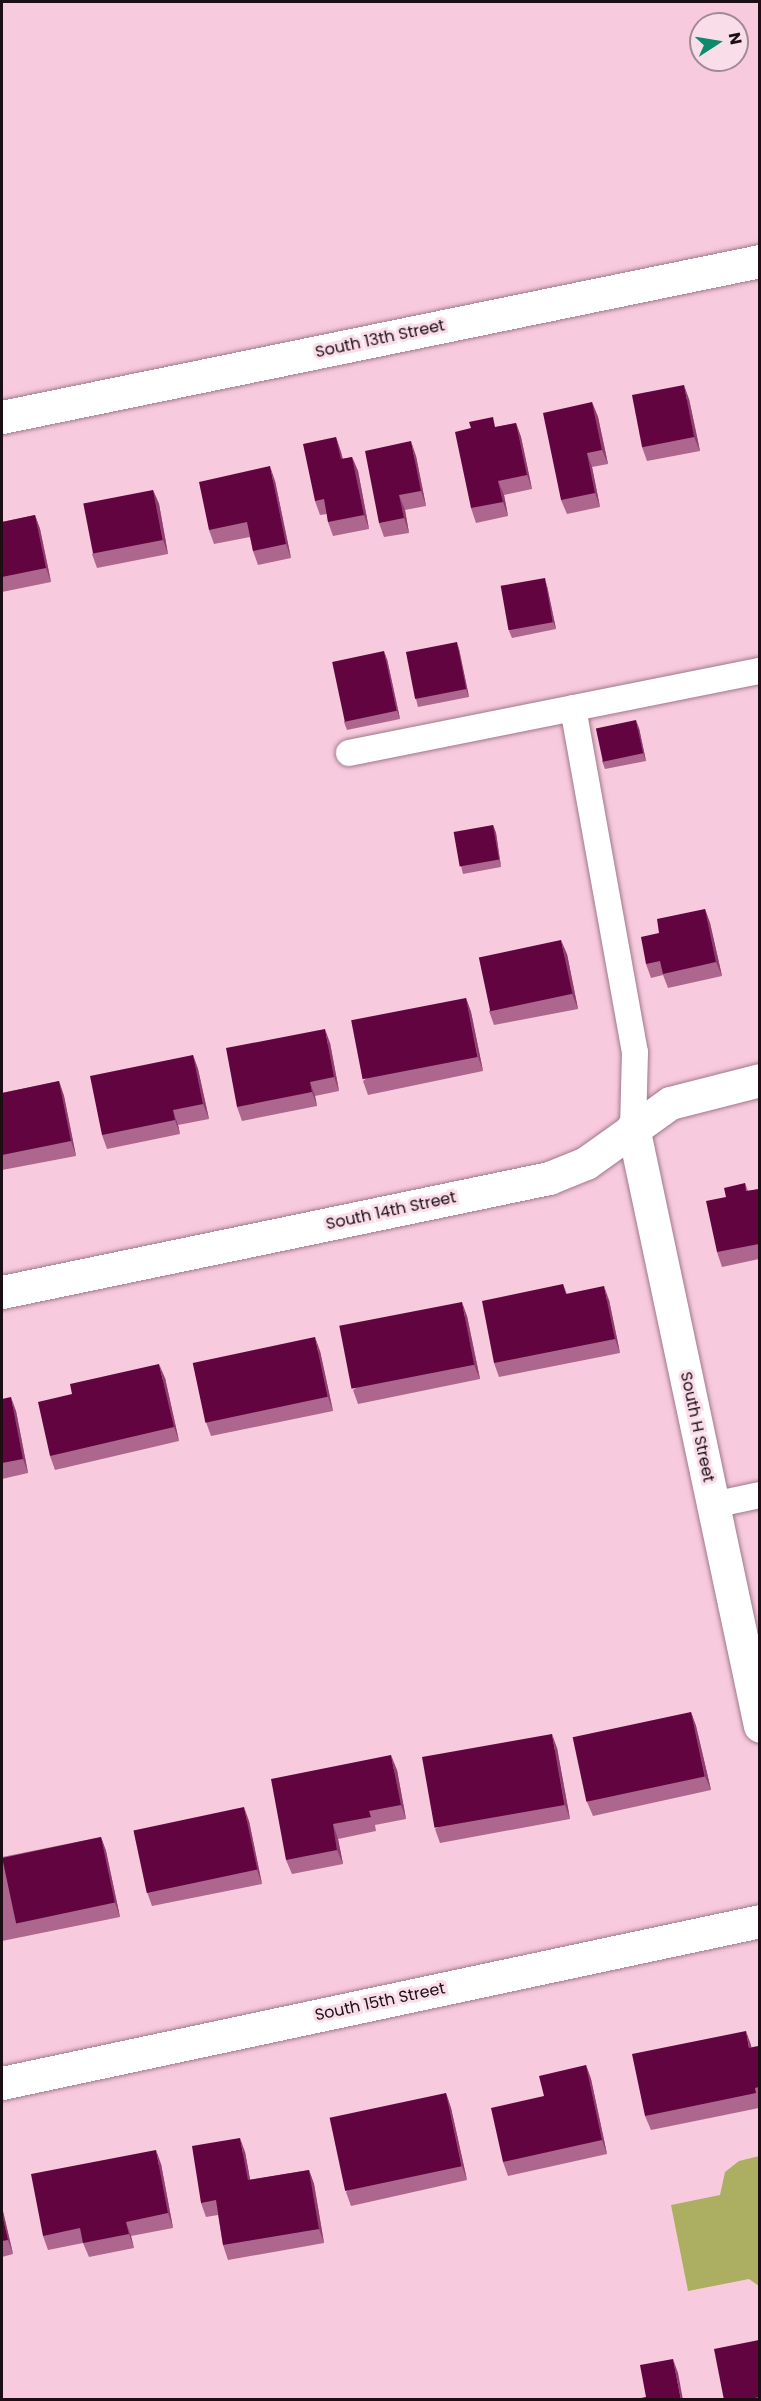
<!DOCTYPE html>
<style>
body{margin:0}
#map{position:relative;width:761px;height:2401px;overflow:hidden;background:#f8cade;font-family:Poppins,sans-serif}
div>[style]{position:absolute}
.green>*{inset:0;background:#acaf61}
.roads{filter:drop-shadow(0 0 2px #a1788a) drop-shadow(0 0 2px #a1788a)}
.service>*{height:26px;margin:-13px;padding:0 13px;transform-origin:13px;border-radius:13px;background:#fff}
.minor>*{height:33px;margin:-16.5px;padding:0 16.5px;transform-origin:16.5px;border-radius:16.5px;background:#fff}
.wall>*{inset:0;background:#ad678e}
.shaded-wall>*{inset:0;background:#8f3f6f}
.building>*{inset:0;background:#62043f;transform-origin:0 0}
span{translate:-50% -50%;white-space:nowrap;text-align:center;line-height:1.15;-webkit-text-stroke:6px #f9dde9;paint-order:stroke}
.street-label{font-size:16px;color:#1d0e15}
.frame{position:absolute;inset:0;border:3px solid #1d0e15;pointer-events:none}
.north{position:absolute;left:689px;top:12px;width:60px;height:60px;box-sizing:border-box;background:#f9dde9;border:2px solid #a18a94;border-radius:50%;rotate:78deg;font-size:16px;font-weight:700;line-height:24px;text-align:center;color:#1d0e15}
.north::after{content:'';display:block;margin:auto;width:21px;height:27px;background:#0d896b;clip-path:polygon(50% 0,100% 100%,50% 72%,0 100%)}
</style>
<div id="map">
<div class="green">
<div style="clip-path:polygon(759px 2156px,759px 2286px,749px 2279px,688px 2291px,671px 2205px,720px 2195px,725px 2172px,739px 2161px)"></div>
</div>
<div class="roads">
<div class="service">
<div style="left:573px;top:708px;width:350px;rotate:79.8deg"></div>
<div style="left:635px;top:1052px;width:75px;rotate:91.5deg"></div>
<div style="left:349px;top:753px;width:419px;rotate:-11.3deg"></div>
<div style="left:713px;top:1505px;width:48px;rotate:-12deg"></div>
</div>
<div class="minor">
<div style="left:2px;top:417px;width:774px;rotate:-11.63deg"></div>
<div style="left:633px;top:1127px;width:612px;rotate:78.03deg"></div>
<div style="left:2px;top:1292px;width:559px;rotate:-11.77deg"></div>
<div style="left:549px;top:1178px;width:40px;rotate:-22deg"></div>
<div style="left:586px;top:1163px;width:103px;rotate:-35.5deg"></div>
<div style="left:670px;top:1103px;width:93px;rotate:-14.3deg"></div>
<div style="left:2px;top:2083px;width:775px;rotate:-12.06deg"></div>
</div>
</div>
<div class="wall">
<div style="clip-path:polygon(689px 399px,700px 451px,647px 461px,642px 447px)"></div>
<div style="clip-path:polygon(592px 402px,598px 417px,608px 464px,592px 467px,600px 507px,567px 514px,561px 500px)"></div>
<div style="clip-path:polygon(516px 423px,521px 437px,532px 489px,504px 495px,508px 516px,476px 523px,471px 508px,496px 427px)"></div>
<div style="clip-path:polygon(336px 437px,343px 459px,352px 457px,358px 471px,369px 529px,333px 536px,328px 522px,327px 514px,320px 515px,315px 501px)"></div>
<div style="clip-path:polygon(416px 456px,426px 506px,405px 510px,409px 533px,384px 537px,379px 523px)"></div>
<div style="clip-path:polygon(275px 481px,291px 558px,258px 565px,253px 551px,250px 537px,214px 544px,209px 530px)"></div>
<div style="clip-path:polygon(153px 490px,159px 504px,168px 554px,97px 568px,92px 554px)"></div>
<div style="clip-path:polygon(35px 515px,40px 529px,51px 582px,2px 592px,2px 522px)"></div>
<div style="clip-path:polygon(547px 586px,556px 629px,512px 638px,509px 631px)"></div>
<div style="clip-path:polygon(459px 649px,469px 697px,418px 707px,416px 699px)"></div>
<div style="clip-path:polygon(387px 659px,400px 719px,347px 730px,344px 722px)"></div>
<div style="clip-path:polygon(639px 728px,646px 761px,605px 769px,602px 761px)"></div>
<div style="clip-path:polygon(493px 825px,496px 833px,501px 867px,463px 874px,461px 866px)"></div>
<div style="clip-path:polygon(705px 909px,710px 923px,722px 976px,668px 988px,663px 975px,651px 978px,646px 964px,659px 933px)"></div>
<div style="clip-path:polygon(567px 954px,578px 1009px,494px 1025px,489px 1011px)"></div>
<div style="clip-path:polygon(466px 998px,471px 1012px,483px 1071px,368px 1095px,363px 1081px)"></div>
<div style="clip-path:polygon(330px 1043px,339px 1091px,315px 1096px,317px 1106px,242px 1121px,237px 1107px)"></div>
<div style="clip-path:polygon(193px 1055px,198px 1069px,209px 1119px,178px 1125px,180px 1134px,107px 1149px,102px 1135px)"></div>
<div style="clip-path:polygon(59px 1081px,64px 1096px,76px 1156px,2px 1170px,2px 1093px)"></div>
<div style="clip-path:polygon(745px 1183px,748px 1191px,759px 1189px,759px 1259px,722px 1267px,717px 1252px,726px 1197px)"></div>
<div style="clip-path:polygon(563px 1284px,567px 1294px,609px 1300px,620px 1353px,499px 1377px,494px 1363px)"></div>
<div style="clip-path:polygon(467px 1316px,480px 1379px,358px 1404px,353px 1390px)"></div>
<div style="clip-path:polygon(320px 1351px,333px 1411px,211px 1436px,206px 1422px)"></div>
<div style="clip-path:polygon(165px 1378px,179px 1441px,55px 1470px,50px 1456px)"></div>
<div style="clip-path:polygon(2px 1399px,16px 1411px,28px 1473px,2px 1479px)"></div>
<div style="clip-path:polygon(691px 1712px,696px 1726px,711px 1790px,593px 1816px,587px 1802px)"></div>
<div style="clip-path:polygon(557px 1748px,570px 1819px,440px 1843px,435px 1829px)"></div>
<div style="clip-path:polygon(397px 1770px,406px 1819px,375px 1825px,376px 1831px,338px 1839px,343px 1864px,292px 1874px,286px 1860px)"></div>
<div style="clip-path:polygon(249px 1821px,262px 1884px,152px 1906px,147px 1892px)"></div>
<div style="clip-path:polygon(101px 1837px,106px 1851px,120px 1917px,2px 1941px,2px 1857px)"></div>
<div style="clip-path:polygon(759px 2046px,759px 2108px,651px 2130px,645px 2116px,752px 2047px)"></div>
<div style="clip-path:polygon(586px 2065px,591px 2079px,607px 2154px,508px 2176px,503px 2162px,544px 2096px)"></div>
<div style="clip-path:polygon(446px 2093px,451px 2108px,467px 2180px,351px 2206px,346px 2192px)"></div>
<div style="clip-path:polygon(245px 2152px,250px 2180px,309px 2170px,314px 2184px,324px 2243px,228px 2260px,223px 2245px,218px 2215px,206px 2217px,201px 2203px)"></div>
<div style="clip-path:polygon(161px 2164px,173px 2228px,131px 2236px,134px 2248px,89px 2257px,83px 2243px,48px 2250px,43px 2236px)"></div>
<div style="clip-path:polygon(2px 2207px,13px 2254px,2px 2257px)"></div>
<div style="clip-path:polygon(759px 2340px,759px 2400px,724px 2400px)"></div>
</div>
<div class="shaded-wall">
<div style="clip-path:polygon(684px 385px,689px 399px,700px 451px,694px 437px)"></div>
<div style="clip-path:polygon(592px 402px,598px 417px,608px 464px,602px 450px)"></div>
<div style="clip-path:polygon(516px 423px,521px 437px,532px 489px,527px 475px)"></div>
<div style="clip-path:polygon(336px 437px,341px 452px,346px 473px,341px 459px)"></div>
<div style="clip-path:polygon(411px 441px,416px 456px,426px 506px,421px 491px)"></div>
<div style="clip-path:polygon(587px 453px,592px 467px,600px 507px,595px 493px)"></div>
<div style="clip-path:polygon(352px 457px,358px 471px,369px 529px,364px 515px)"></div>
<div style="clip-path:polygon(270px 466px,275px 481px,291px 558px,286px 544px)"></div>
<div style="clip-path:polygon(498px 481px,504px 495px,508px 516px,503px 502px)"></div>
<div style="clip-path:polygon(153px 490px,159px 504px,168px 554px,163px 540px)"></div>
<div style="clip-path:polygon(399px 495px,405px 510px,409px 533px,404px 518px)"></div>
<div style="clip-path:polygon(35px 515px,40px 529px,51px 582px,46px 568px)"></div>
<div style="clip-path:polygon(545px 578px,547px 586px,556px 629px,553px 622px)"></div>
<div style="clip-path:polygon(457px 642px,459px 649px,469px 697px,466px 689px)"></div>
<div style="clip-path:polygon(384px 651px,387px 659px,400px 719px,397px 711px)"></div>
<div style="clip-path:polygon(636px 720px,639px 728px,646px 761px,643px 753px)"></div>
<div style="clip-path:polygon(493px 825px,496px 833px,501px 867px,499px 859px)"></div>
<div style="clip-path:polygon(705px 909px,710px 923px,722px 976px,716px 962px)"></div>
<div style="clip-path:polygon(561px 940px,567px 954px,578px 1009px,572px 994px)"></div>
<div style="clip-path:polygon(466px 998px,471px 1012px,483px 1071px,478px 1057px)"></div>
<div style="clip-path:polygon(325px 1029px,330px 1043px,339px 1091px,334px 1077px)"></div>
<div style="clip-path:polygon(193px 1055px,198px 1069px,209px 1119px,203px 1104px)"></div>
<div style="clip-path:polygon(59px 1081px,64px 1096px,76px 1156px,71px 1141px)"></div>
<div style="clip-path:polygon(310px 1082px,315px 1096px,317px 1106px,312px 1092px)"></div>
<div style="clip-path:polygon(173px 1110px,178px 1125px,180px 1134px,175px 1120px)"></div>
<div style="clip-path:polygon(604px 1286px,609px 1300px,620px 1353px,615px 1339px)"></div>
<div style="clip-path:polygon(462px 1302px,467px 1316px,480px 1379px,474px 1365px)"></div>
<div style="clip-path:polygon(315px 1337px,320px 1351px,333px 1411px,328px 1397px)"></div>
<div style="clip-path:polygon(159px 1364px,165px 1378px,179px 1441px,174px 1427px)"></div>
<div style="clip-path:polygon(11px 1397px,16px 1411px,28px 1473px,23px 1459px)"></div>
<div style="clip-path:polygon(691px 1712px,696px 1726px,711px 1790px,705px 1776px)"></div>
<div style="clip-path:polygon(552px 1734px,557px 1748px,570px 1819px,565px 1805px)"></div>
<div style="clip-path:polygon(391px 1755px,397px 1770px,406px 1819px,401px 1805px)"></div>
<div style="clip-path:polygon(244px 1807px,249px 1821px,262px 1884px,257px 1870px)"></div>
<div style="clip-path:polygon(333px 1824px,338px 1839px,343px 1864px,337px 1850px)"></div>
<div style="clip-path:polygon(101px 1837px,106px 1851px,120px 1917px,115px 1903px)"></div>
<div style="clip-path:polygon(746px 2031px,751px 2045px,754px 2062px,749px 2048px)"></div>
<div style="clip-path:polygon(586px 2065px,591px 2079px,607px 2154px,602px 2140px)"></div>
<div style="clip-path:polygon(446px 2093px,451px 2108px,467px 2180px,462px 2166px)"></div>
<div style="clip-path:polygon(240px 2138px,245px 2152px,253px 2195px,248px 2180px)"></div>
<div style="clip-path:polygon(156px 2150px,161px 2164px,173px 2228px,168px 2213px)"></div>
<div style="clip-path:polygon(309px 2170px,314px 2184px,324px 2243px,319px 2229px)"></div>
<div style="clip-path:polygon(2px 2207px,13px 2254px,8px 2240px,2px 2214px)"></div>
<div style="clip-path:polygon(126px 2222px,131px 2236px,134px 2248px,129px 2234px)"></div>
<div style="clip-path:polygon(673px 2359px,678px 2373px,683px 2400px,681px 2400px)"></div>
</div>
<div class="building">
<div style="left:684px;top:385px;width:53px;height:53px;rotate:79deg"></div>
<div style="clip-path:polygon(592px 402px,602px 450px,587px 453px,595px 493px,561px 500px,543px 413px)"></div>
<div style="clip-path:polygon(493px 417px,495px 427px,516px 423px,527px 475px,498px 481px,503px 502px,471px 508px,455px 432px,471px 428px,469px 422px)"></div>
<div style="clip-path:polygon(336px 437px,341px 459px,352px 457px,364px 515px,328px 522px,324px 499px,315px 501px,303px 444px)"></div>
<div style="clip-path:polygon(411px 441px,421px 491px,399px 495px,404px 518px,379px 523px,365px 451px)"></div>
<div style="clip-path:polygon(270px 466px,286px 544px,253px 551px,247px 522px,209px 530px,199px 482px)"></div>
<div style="left:153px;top:490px;width:51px;height:71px;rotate:79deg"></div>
<div style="clip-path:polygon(35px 515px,46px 568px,2px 577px,2px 522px)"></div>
<div style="left:545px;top:578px;width:45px;height:45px;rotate:80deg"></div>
<div style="left:457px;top:642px;width:48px;height:52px;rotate:79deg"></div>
<div style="left:384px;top:651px;width:61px;height:53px;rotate:78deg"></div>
<div style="left:636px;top:720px;width:34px;height:41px;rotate:78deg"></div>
<div style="left:493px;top:825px;width:35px;height:40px;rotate:80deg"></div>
<div style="clip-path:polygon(705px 909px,716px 962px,663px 974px,660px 961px,646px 964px,641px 937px,659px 933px,657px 919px)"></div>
<div style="left:561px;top:940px;width:55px;height:84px;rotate:78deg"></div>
<div style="left:466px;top:998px;width:60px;height:117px;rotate:79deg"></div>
<div style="clip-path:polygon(325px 1029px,334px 1077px,310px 1082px,312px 1092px,237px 1107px,226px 1048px)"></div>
<div style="clip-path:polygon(193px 1055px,203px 1104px,173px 1110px,175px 1120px,102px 1135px,90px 1076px)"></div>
<div style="clip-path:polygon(59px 1081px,71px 1141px,2px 1155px,2px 1093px)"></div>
<div style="clip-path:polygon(745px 1183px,746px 1191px,759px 1189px,759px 1244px,717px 1252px,706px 1201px,726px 1197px,724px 1188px)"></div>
<div style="clip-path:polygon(563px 1284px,566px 1294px,604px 1286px,615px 1339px,494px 1363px,482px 1301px)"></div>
<div style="left:462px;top:1302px;width:64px;height:125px;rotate:79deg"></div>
<div style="left:315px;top:1337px;width:61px;height:125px;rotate:78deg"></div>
<div style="clip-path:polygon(159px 1364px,174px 1427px,50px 1456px,38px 1402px,72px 1394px,70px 1384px)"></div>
<div style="clip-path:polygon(11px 1397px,23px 1459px,2px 1463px,2px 1399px)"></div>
<div style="left:691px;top:1712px;width:66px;height:121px;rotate:78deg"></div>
<div style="left:552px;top:1734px;width:72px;height:132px;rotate:80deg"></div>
<div style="clip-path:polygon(391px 1755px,401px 1805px,369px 1811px,371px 1817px,333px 1824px,337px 1850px,286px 1860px,271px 1779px)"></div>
<div style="left:244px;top:1807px;width:64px;height:113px;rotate:78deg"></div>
<div style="left:101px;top:1837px;width:67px;height:101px;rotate:78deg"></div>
<div style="clip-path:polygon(746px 2031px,749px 2048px,759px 2046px,759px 2087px,755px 2088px,756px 2093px,645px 2116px,632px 2054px)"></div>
<div style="clip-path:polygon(586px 2065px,602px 2140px,503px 2162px,491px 2108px,544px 2096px,539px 2076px)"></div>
<div style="left:446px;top:2093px;width:75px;height:119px;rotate:78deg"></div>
<div style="clip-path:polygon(240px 2138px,248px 2180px,309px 2170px,319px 2229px,223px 2245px,216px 2200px,201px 2203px,192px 2146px)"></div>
<div style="clip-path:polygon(156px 2150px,168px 2213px,126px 2222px,129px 2234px,83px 2243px,80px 2228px,43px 2236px,31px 2174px)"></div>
<div style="clip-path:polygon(2px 2214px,8px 2240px,2px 2241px)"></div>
<div style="clip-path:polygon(759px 2340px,759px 2397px,746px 2400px,724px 2400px,714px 2349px)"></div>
<div style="clip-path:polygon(673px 2359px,681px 2400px,631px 2400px,646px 2397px,640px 2365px)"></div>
</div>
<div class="street-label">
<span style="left:380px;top:339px;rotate:-12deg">South 13th Street</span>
<span style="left:391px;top:1211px;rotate:-12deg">South 14th Street</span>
<span style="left:697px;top:1427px;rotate:78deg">South H Street</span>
<span style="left:380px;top:2002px;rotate:-12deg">South 15th Street</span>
</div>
<div class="frame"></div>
<div class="north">N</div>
</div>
